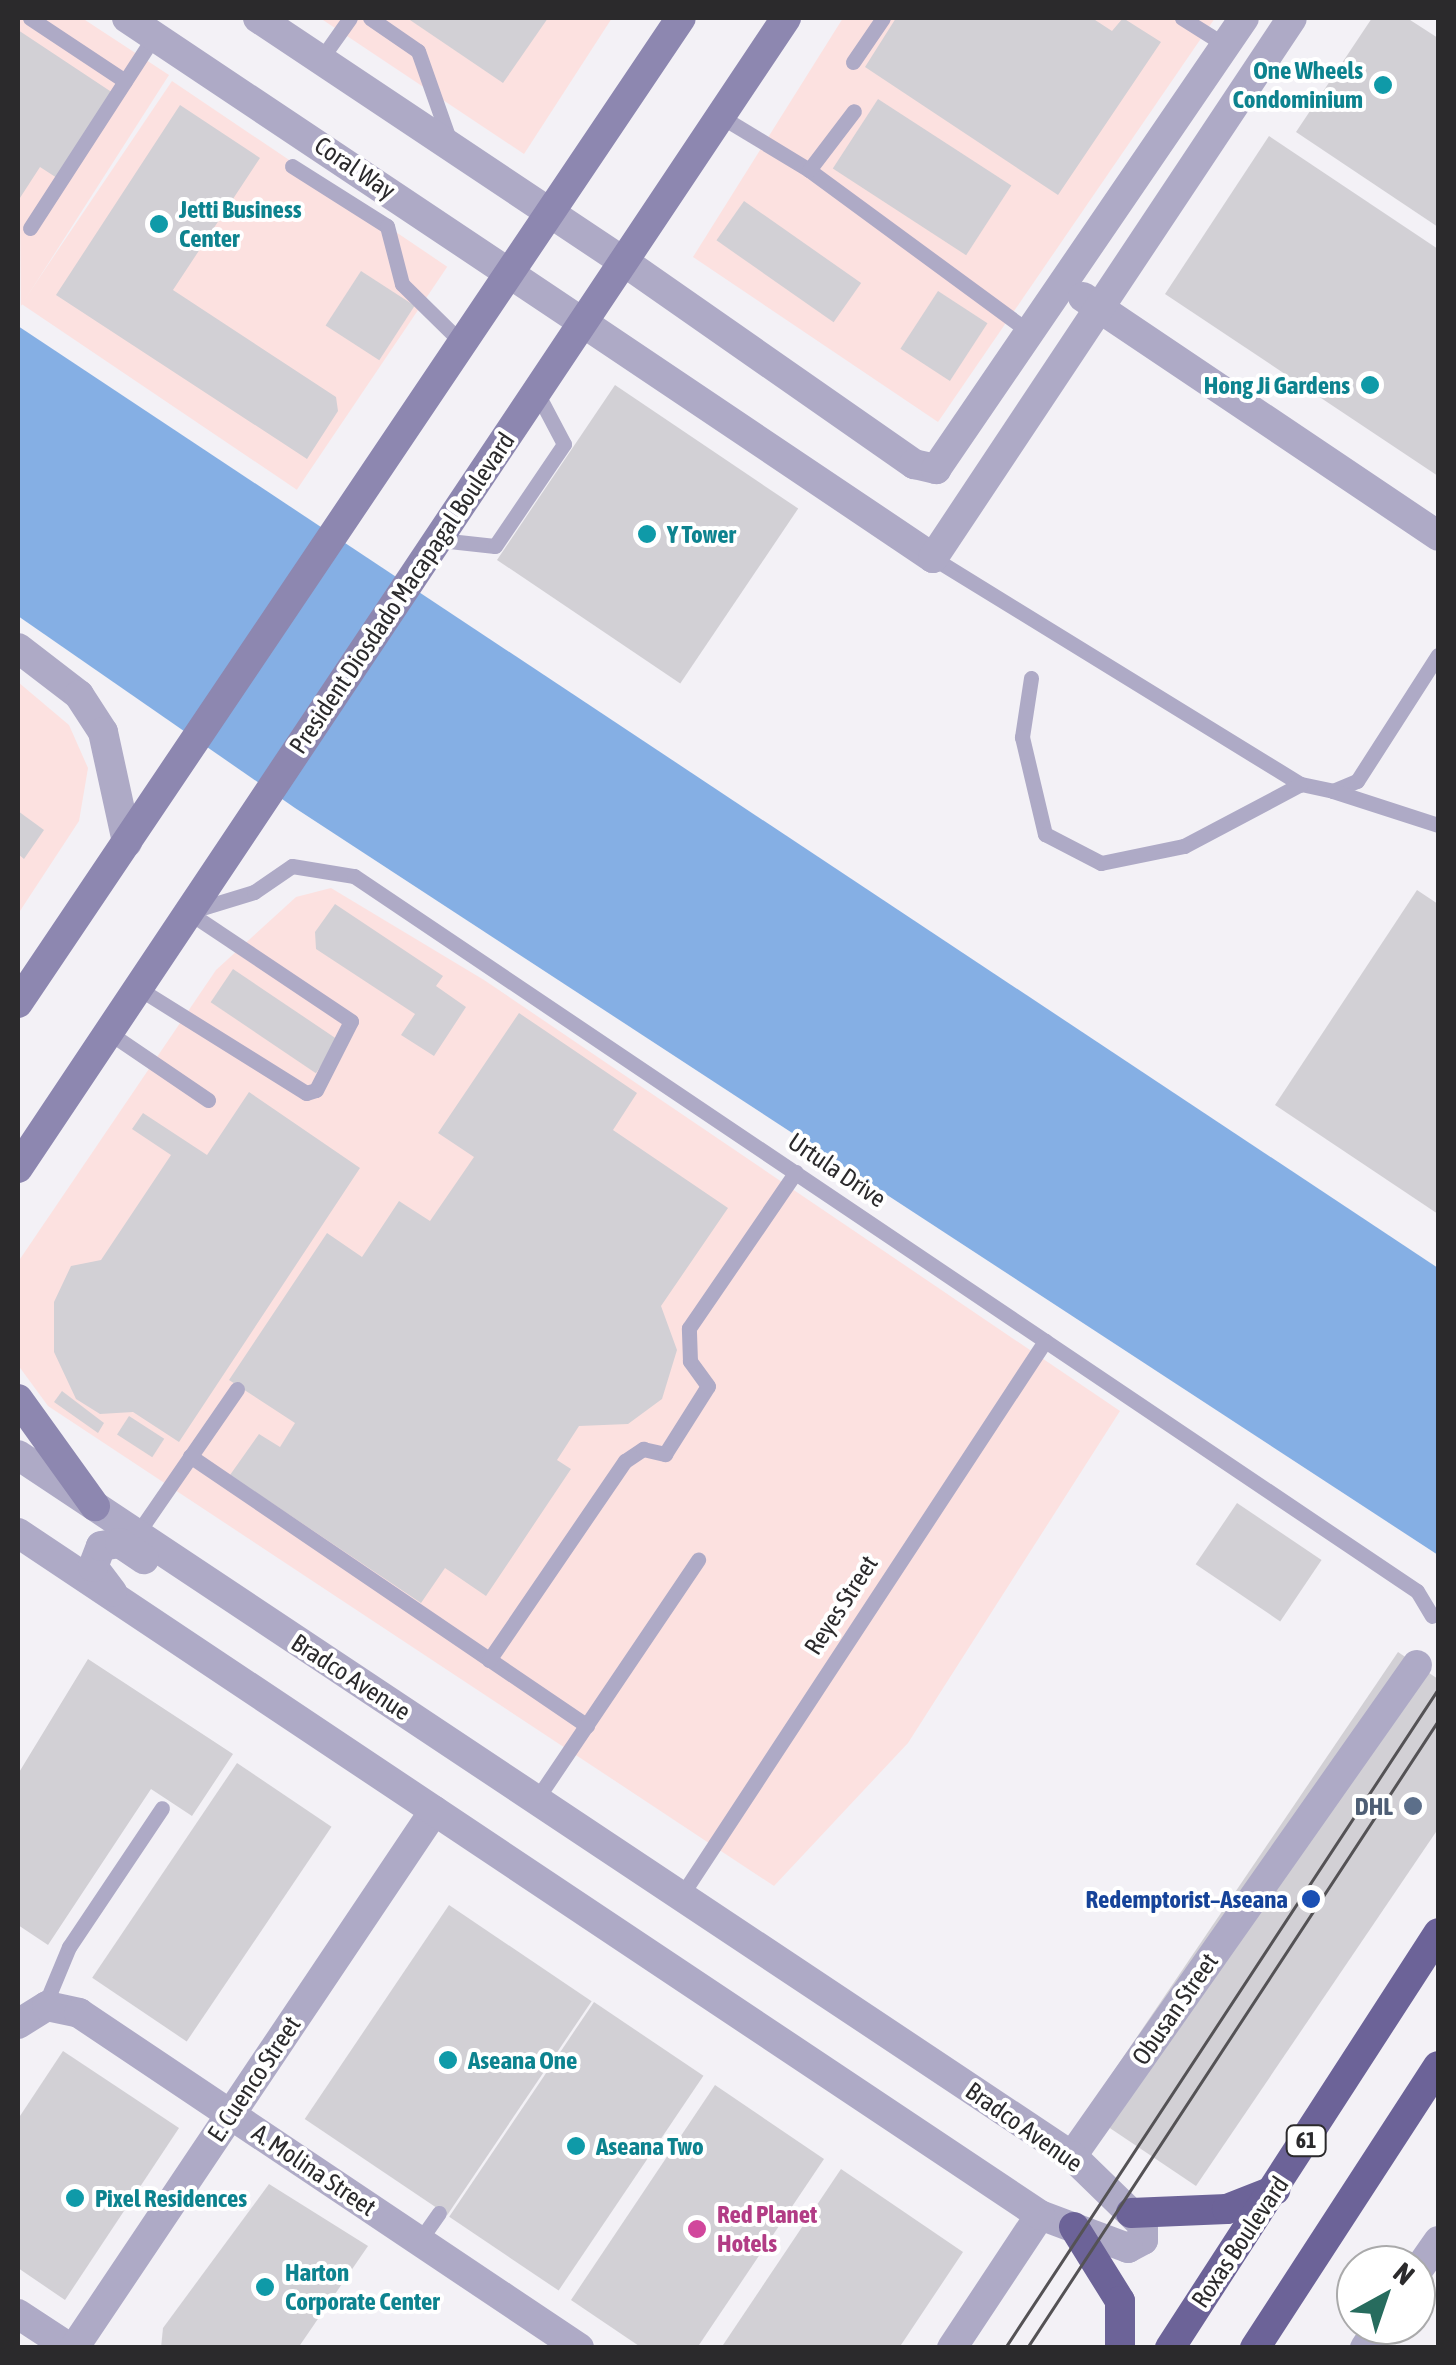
<!DOCTYPE html>
<meta charset="utf-8">
<style>
body{margin:0}
#map{position:relative;width:1456px;height:2365px;overflow:hidden;background:#f3f1f6;font-family:"Asap Condensed",sans-serif}
div>[style]{position:absolute}
.commercial>*{inset:0;background:#fce1e0;transform-origin:0 0}
.water>*{inset:0;background:#85afe4}
.building>*{inset:0;background:#d2d0d5;transform-origin:0 0}
.service>*{height:15px;margin:-7.5px;padding:0 7.5px;transform-origin:7.5px;border-radius:7.5px;background:#aeaac6}
.minor>*{height:30px;margin:-15px;padding:0 15px;transform-origin:15px;border-radius:15px;background:#aeaac6}
.tertiary>*{height:30px;margin:-15px;padding:0 15px;transform-origin:15px;border-radius:15px;background:#aeaac6}
.secondary>*{height:30px;margin:-15px;padding:0 15px;transform-origin:15px;border-radius:15px;background:#8d87b0}
.trunk>*{height:30px;margin:-15px;padding:0 15px;transform-origin:15px;border-radius:15px;background:#6c6398}
.tram>*{height:2.5px;margin:-1.25px;padding:0 1.25px;transform-origin:1.25px;border-radius:1.25px;background:#545255}
.dots>*{width:28px;height:28px;translate:-50% -50%;box-sizing:border-box;border:5px solid #fff;border-radius:50%}
span{translate:-50% -50%;white-space:nowrap;text-align:center;line-height:1.15;-webkit-text-stroke:8px #fff;paint-order:stroke}
.shield-label span{padding:2px 8px;background:#fff;border:2px solid;border-radius:8px;-webkit-text-stroke-width:0}
.shield-label{font-size:22px;color:#2b2a2c;font-weight:700}
.culture-label{font-size:25px;color:#0d838f;font-weight:700}
.right{translate:-100% -50%;text-align:right}
.left{translate:0 -50%;text-align:left}
.street-label{font-size:25px;color:#2b2a2c}
.service-label{font-size:25px;color:#4e5e75;font-weight:700}
.transit-label{font-size:25px;color:#164399;font-weight:700}
.hotel-label{font-size:25px;color:#b23c85;font-weight:700}
.frame{position:absolute;inset:0;border:20px solid #2b2a2c;pointer-events:none}
.north{position:absolute;left:1336px;top:2245px;width:100px;height:100px;box-sizing:border-box;background:#fff;border:2px solid #aaaaab;border-radius:50%;rotate:40deg;font-size:28px;font-weight:700;line-height:40px;text-align:center;color:#2b2a2c}
.north::after{content:'';display:block;margin:auto;width:35px;height:45px;background:#276c5e;clip-path:polygon(50% 0,100% 100%,50% 72%,0 100%)}
</style>
<div id="map">
<div class="commercial">
<div style="clip-path:polygon(18px 18px,82px 18px,169px 75px,21px 306px)"></div>
<div style="clip-path:polygon(320px 18px,612px 18px,524px 154px)"></div>
<div style="clip-path:polygon(843px 18px,1215px 18px,938px 422px,693px 257px)"></div>
<div style="left:172px;top:81px;width:332px;height:269px;rotate:34deg"></div>
<div style="clip-path:polygon(18px 682px,69px 725px,88px 768px,79px 821px,18px 914px)"></div>
<div style="clip-path:polygon(331px 888px,484px 980px,1120px 1411px,908px 1743px,774px 1886px,48px 1406px,18px 1365px,18px 1262px,216px 970px,296px 897px)"></div>
</div>
<div class="water">
<div style="clip-path:polygon(18px 326px,1438px 1268px,1438px 1555px,295px 808px,18px 616px)"></div>
</div>
<div class="building">
<div style="clip-path:polygon(407px 18px,548px 18px,503px 83px)"></div>
<div style="clip-path:polygon(896px 18px,1092px 18px,1112px 31px,1123px 18px,1161px 42px,1058px 195px,865px 67px)"></div>
<div style="clip-path:polygon(1372px 18px,1407px 18px,1438px 38px,1438px 227px,1296px 132px)"></div>
<div style="clip-path:polygon(18px 30px,113px 93px,57px 178px,40px 167px,18px 201px)"></div>
<div style="left:878px;top:99px;width:159px;height:83px;rotate:33deg"></div>
<div style="clip-path:polygon(180px 105px,260px 158px,173px 290px,336px 397px,338px 411px,307px 459px,56px 295px)"></div>
<div style="clip-path:polygon(1269px 136px,1438px 249px,1438px 476px,1165px 294px)"></div>
<div style="left:744px;top:201px;width:143px;height:48px;rotate:35deg"></div>
<div style="left:361px;top:271px;width:64px;height:65px;rotate:33deg"></div>
<div style="left:938px;top:291px;width:59px;height:69px;rotate:33deg"></div>
<div style="left:615px;top:385px;width:221px;height:211px;rotate:34deg"></div>
<div style="clip-path:polygon(18px 811px,44px 830px,24px 859px,18px 854px)"></div>
<div style="clip-path:polygon(1417px 890px,1438px 904px,1438px 1214px,1275px 1105px)"></div>
<div style="clip-path:polygon(335px 904px,443px 976px,436px 986px,466px 1007px,434px 1056px,401px 1035px,415px 1014px,316px 949px,315px 932px)"></div>
<div style="left:233px;top:969px;width:127px;height:40px;rotate:34deg"></div>
<div style="clip-path:polygon(519px 1013px,637px 1093px,613px 1130px,728px 1208px,661px 1306px,677px 1350px,662px 1399px,628px 1424px,579px 1426px,557px 1460px,571px 1469px,486px 1596px,445px 1568px,421px 1603px,230px 1475px,259px 1434px,280px 1447px,295px 1423px,229px 1380px,327px 1233px,362px 1257px,399px 1201px,430px 1221px,474px 1157px,438px 1133px)"></div>
<div style="clip-path:polygon(249px 1092px,360px 1168px,179px 1442px,133px 1412px,100px 1414px,76px 1399px,54px 1352px,54px 1302px,71px 1266px,101px 1260px,171px 1155px,132px 1129px,143px 1113px,207px 1155px)"></div>
<div style="clip-path:polygon(62px 1391px,104px 1423px,98px 1433px,54px 1402px)"></div>
<div style="left:129px;top:1416px;width:42px;height:22px;rotate:33deg"></div>
<div style="left:1237px;top:1503px;width:102px;height:74px;rotate:34deg"></div>
<div style="clip-path:polygon(1398px 1652px,1438px 1679px,1438px 1829px,1196px 2186px,1086px 2112px)"></div>
<div style="clip-path:polygon(88px 1659px,233px 1754px,192px 1816px,151px 1789px,48px 1945px,18px 1925px,18px 1774px)"></div>
<div style="left:237px;top:1763px;width:114px;height:259px;rotate:34deg"></div>
<div style="left:449px;top:1905px;width:172px;height:258px;rotate:34deg"></div>
<div style="left:594px;top:2002px;width:132px;height:259px;rotate:34deg"></div>
<div style="clip-path:polygon(63px 2051px,179px 2128px,65px 2300px,18px 2268px,18px 2119px)"></div>
<div style="clip-path:polygon(715px 2085px,824px 2159px,697px 2348px,642px 2348px,571px 2300px)"></div>
<div style="clip-path:polygon(841px 2169px,963px 2252px,899px 2348px,721px 2348px)"></div>
<div style="clip-path:polygon(269px 2184px,368px 2246px,298px 2348px,161px 2348px,163px 2328px)"></div>
</div>
<div class="service">
<div style="left:30px;top:18px;width:114px;rotate:33.6deg"></div>
<div style="left:370px;top:18px;width:58px;rotate:34.5deg"></div>
<div style="left:418px;top:51px;width:96px;rotate:70.6deg"></div>
<div style="left:1182px;top:18px;width:51px;rotate:32.1deg"></div>
<div style="left:321px;top:59px;width:50px;rotate:-54.7deg"></div>
<div style="left:853px;top:62px;width:53px;rotate:-55.7deg"></div>
<div style="left:720px;top:116px;width:104px;rotate:31.2deg"></div>
<div style="left:809px;top:170px;width:277px;rotate:36.3deg"></div>
<div style="left:292px;top:166px;width:112px;rotate:32.3deg"></div>
<div style="left:387px;top:226px;width:60px;rotate:75.5deg"></div>
<div style="left:402px;top:284px;width:81px;rotate:44.5deg"></div>
<div style="left:809px;top:170px;width:74px;rotate:-52.7deg"></div>
<div style="left:30px;top:228px;width:229px;rotate:-57.1deg"></div>
<div style="left:440px;top:540px;width:55px;rotate:6.2deg"></div>
<div style="left:495px;top:546px;width:123px;rotate:-55.9deg"></div>
<div style="left:564px;top:444px;width:60px;rotate:-117.8deg"></div>
<div style="left:933px;top:558px;width:432px;rotate:31.6deg"></div>
<div style="left:1301px;top:784px;width:33px;rotate:12deg"></div>
<div style="left:1333px;top:791px;width:26px;rotate:-23deg"></div>
<div style="left:1357px;top:781px;width:150px;rotate:-57.3deg"></div>
<div style="left:1031px;top:678px;width:60px;rotate:98.7deg"></div>
<div style="left:1022px;top:737px;width:100px;rotate:76.7deg"></div>
<div style="left:1045px;top:834px;width:63px;rotate:27.4deg"></div>
<div style="left:1101px;top:863px;width:85px;rotate:-11.6deg"></div>
<div style="left:1184px;top:846px;width:132px;rotate:-27.9deg"></div>
<div style="left:1333px;top:791px;width:110px;rotate:17.9deg"></div>
<div style="left:192px;top:911px;width:65px;rotate:-17deg"></div>
<div style="left:254px;top:892px;width:46px;rotate:-34.4deg"></div>
<div style="left:292px;top:866px;width:63px;rotate:9.2deg"></div>
<div style="left:354px;top:876px;width:1281px;rotate:33.93deg"></div>
<div style="left:1417px;top:1591px;width:29px;rotate:59deg"></div>
<div style="left:138px;top:988px;width:198px;rotate:32deg"></div>
<div style="left:306px;top:1093px;width:10px;rotate:-17deg"></div>
<div style="left:316px;top:1090px;width:77px;rotate:-63.1deg"></div>
<div style="left:351px;top:1021px;width:196px;rotate:-146.2deg"></div>
<div style="left:108px;top:1032px;width:121px;rotate:34.2deg"></div>
<div style="left:190px;top:1456px;width:480px;rotate:34.2deg"></div>
<div style="left:137px;top:1534px;width:176px;rotate:-55.4deg"></div>
<div style="left:489px;top:1660px;width:241px;rotate:-55.7deg"></div>
<div style="left:625px;top:1461px;width:22px;rotate:-34deg"></div>
<div style="left:643px;top:1449px;width:23px;rotate:13deg"></div>
<div style="left:665px;top:1454px;width:80px;rotate:-57.7deg"></div>
<div style="left:708px;top:1386px;width:31px;rotate:-126deg"></div>
<div style="left:690px;top:1361px;width:33px;rotate:-92deg"></div>
<div style="left:689px;top:1328px;width:189px;rotate:-55.6deg"></div>
<div style="left:536px;top:1800px;width:290px;rotate:-56deg"></div>
<div style="left:681px;top:1896px;width:664px;rotate:-56.74deg"></div>
<div style="left:44px;top:2007px;width:65px;rotate:-67.4deg"></div>
<div style="left:69px;top:1947px;width:167px;rotate:-56.2deg"></div>
<div style="left:420px;top:2240px;width:33px;rotate:-55deg"></div>
</div>
<div class="minor">
<div style="left:623px;top:261px;width:355px;rotate:34.9deg"></div>
<div style="left:914px;top:464px;width:23px;rotate:13deg"></div>
<div style="left:936px;top:469px;width:546px;rotate:-55.67deg"></div>
<div style="left:1083px;top:297px;width:428px;rotate:33.9deg"></div>
<div style="left:582px;top:322px;width:423px;rotate:33.9deg"></div>
<div style="left:933px;top:558px;width:648px;rotate:-56.38deg"></div>
<div style="left:18px;top:648px;width:77px;rotate:37.6deg"></div>
<div style="left:79px;top:695px;width:44px;rotate:57deg"></div>
<div style="left:103px;top:732px;width:113px;rotate:77.7deg"></div>
<div style="left:18px;top:2024px;width:34px;rotate:-32deg"></div>
<div style="left:47px;top:2006px;width:33px;rotate:12deg"></div>
<div style="left:79px;top:2013px;width:602px;rotate:33.82deg"></div>
<div style="left:1072px;top:2156px;width:600px;rotate:-54.91deg"></div>
<div style="left:1416px;top:2273px;width:39px;rotate:-55deg"></div>
<div style="left:18px;top:2314px;width:62px;rotate:33.2deg"></div>
<div style="left:74px;top:2348px;width:647px;rotate:-56.16deg"></div>
<div style="left:952px;top:2348px;width:159px;rotate:-56.5deg"></div>
<div style="left:1365px;top:2348px;width:27px;rotate:-57deg"></div>
</div>
<div class="tertiary">
<div style="left:127px;top:18px;width:547px;rotate:33.75deg"></div>
<div style="left:258px;top:18px;width:438px;rotate:33.7deg"></div>
<div style="left:18px;top:1455px;width:1266px;rotate:33.63deg"></div>
<div style="left:1072px;top:2156px;width:99px;rotate:44.2deg"></div>
<div style="left:1143px;top:2225px;width:15px;rotate:90deg"></div>
<div style="left:1143px;top:2240px;width:17px;rotate:152deg"></div>
<div style="left:1128px;top:2248px;width:94px;rotate:-159.4deg"></div>
<div style="left:1040px;top:2215px;width:1229px;rotate:-146.28deg"></div>
<div style="left:112px;top:1592px;width:31px;rotate:-127deg"></div>
<div style="left:93px;top:1567px;width:22px;rotate:-69deg"></div>
<div style="left:101px;top:1546px;width:19px;rotate:-9deg"></div>
<div style="left:120px;top:1543px;width:29px;rotate:34deg"></div>
</div>
<div class="secondary">
<div style="left:18px;top:1003px;width:1187px;rotate:-56.06deg"></div>
<div style="left:18px;top:1168px;width:1383px;rotate:-56.26deg"></div>
<div style="left:18px;top:1399px;width:132px;rotate:54.3deg"></div>
</div>
<div class="trunk">
<div style="left:1131px;top:2213px;width:96px;rotate:-2.4deg"></div>
<div style="left:1227px;top:2209px;width:52px;rotate:-21.6deg"></div>
<div style="left:1074px;top:2227px;width:87px;rotate:58.1deg"></div>
<div style="left:1120px;top:2301px;width:47px;rotate:90deg"></div>
<div style="left:1170px;top:2348px;width:494px;rotate:-57.1deg"></div>
<div style="left:1255px;top:2348px;width:336px;rotate:-57deg"></div>
</div>
<div class="tram">
<div style="left:1005px;top:2348px;width:789px;rotate:-56.69deg"></div>
<div style="left:1027px;top:2348px;width:750px;rotate:-56.76deg"></div>
</div>
<div class="dots">
<div style="left:1383px;top:85px;background:#0f9aa8"></div>
<div style="left:159px;top:224px;background:#0f9aa8"></div>
<div style="left:1370px;top:385px;background:#0f9aa8"></div>
<div style="left:647px;top:534px;background:#0f9aa8"></div>
<div style="left:1413px;top:1806px;background:#5c6f8a"></div>
<div style="left:1311px;top:1899px;background:#1a4fb4"></div>
<div style="left:448px;top:2060px;background:#0f9aa8"></div>
<div style="left:576px;top:2146px;background:#0f9aa8"></div>
<div style="left:75px;top:2198px;background:#0f9aa8"></div>
<div style="left:697px;top:2229px;background:#d1479c"></div>
<div style="left:265px;top:2287px;background:#0f9aa8"></div>
</div>
<div class="shield-label">
<span style="left:1306px;top:2141px">61</span>
</div>
<div class="culture-label">
<span class="right" style="left:1363px;top:85px">One Wheels<br>Condominium</span>
<span class="left" style="left:179px;top:224px">Jetti Business<br>Center</span>
<span class="right" style="left:1350px;top:385px">Hong Ji Gardens</span>
<span class="left" style="left:667px;top:534px">Y Tower</span>
<span class="left" style="left:468px;top:2060px">Aseana One</span>
<span class="left" style="left:596px;top:2146px">Aseana Two</span>
<span class="left" style="left:95px;top:2198px">Pixel Residences</span>
<span class="left" style="left:285px;top:2287px">Harton<br>Corporate Center</span>
</div>
<div class="street-label">
<span style="left:355px;top:168px;rotate:34deg">Coral Way</span>
<span style="left:402px;top:593px;rotate:-56deg">President Diosdado Macapagal Boulevard</span>
<span style="left:837px;top:1170px;rotate:34deg">Urtula Drive</span>
<span style="left:841px;top:1605px;rotate:-57deg">Reyes Street</span>
<span style="left:351px;top:1677px;rotate:33deg">Bradco Avenue</span>
<span style="left:1175px;top:2009px;rotate:-55deg">Obusan Street</span>
<span style="left:254px;top:2079px;rotate:-56deg">E. Cuenco Street</span>
<span style="left:1024px;top:2127px;rotate:35deg">Bradco Avenue</span>
<span style="left:314px;top:2170px;rotate:34deg">A. Molina Street</span>
<span style="left:1240px;top:2242px;rotate:-56deg">Roxas Boulevard</span>
</div>
<div class="service-label">
<span class="right" style="left:1393px;top:1806px">DHL</span>
</div>
<div class="transit-label">
<span class="right" style="left:1288px;top:1899px">Redemptorist–Aseana</span>
</div>
<div class="hotel-label">
<span class="left" style="left:717px;top:2229px">Red Planet<br>Hotels</span>
</div>
<div class="frame"></div>
<div class="north">N</div>
</div>
